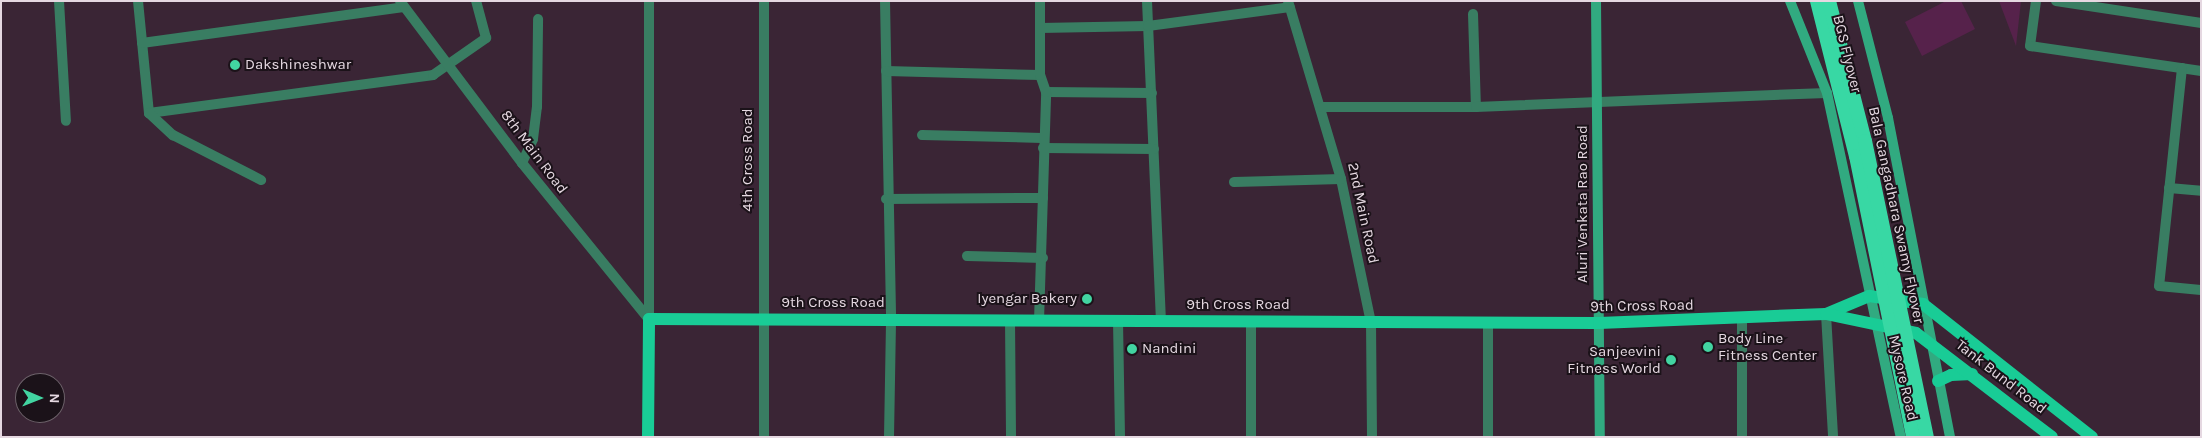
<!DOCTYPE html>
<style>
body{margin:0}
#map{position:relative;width:2202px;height:438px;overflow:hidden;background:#3a2535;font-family:Karla,sans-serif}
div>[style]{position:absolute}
.green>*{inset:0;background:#56224b}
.minor>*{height:10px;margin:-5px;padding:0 5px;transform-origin:5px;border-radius:5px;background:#397d62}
.tertiary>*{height:10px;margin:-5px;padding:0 5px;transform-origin:5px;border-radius:5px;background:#397d62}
.secondary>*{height:10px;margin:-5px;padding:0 5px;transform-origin:5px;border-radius:5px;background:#31aa80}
.primary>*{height:12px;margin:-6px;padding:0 6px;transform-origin:6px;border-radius:6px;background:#19cc96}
.trunk>*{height:14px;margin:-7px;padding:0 7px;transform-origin:7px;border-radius:7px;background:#38d8a4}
.dots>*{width:14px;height:14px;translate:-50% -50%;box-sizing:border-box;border:2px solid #1b1219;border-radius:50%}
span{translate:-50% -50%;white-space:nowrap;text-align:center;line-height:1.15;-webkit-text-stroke:4px #1b1219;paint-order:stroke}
.street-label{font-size:15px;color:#e5d8e1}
.poi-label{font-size:15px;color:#e5d8e1}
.left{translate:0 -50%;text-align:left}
.right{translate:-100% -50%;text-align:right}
.frame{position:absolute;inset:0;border:2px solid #e5d8e1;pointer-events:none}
.north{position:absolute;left:15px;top:373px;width:50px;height:50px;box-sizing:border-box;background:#1b1219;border:1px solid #6c6169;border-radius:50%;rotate:91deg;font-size:14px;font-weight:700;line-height:20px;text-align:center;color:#e5d8e1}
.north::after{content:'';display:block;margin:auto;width:18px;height:22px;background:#42d4a1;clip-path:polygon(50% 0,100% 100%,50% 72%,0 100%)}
</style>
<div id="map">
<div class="green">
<div style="clip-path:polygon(1946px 1px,1961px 1px,1975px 29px,1922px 56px,1905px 22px)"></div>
<div style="clip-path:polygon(1999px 1px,2021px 1px,2016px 46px)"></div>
</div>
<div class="minor">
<div style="left:59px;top:1px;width:120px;rotate:86.7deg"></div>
<div style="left:138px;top:1px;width:113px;rotate:84.4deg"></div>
<div style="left:885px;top:1px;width:319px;rotate:88.9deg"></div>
<div style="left:1147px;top:1px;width:320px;rotate:87.5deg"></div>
<div style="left:1288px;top:1px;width:186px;rotate:73.4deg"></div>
<div style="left:1341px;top:179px;width:146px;rotate:78.2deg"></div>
<div style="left:1371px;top:322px;width:115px;rotate:89.5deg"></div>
<div style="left:2036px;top:1px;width:45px;rotate:97.6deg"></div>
<div style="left:2030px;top:46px;width:173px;rotate:8.3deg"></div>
<div style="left:2056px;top:1px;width:147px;rotate:8.6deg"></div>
<div style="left:1473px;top:14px;width:93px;rotate:88.2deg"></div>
<div style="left:1040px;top:28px;width:108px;rotate:-1.1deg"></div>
<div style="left:1148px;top:26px;width:143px;rotate:-7.6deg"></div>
<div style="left:142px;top:43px;width:264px;rotate:-7.8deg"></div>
<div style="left:2182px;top:68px;width:219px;rotate:96deg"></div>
<div style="left:2159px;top:286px;width:42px;rotate:5.4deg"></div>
<div style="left:886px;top:71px;width:154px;rotate:1.5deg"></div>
<div style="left:1046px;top:92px;width:106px;rotate:0.5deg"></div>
<div style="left:1322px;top:107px;width:154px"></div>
<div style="left:1476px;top:107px;width:351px;rotate:-2.3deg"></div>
<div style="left:149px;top:113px;width:287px;rotate:-7.6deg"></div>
<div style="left:433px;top:75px;width:65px;rotate:-34.9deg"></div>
<div style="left:486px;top:38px;width:38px;rotate:-105deg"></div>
<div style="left:149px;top:113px;width:33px;rotate:43deg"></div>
<div style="left:173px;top:135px;width:99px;rotate:27.1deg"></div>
<div style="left:922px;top:135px;width:120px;rotate:1.4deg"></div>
<div style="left:1043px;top:148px;width:111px;rotate:0.5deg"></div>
<div style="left:522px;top:163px;width:26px;rotate:-65deg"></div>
<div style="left:533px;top:139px;width:32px;rotate:-83deg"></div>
<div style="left:537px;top:107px;width:88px;rotate:-89.3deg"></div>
<div style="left:1234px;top:182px;width:107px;rotate:-1.6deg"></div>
<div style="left:2169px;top:188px;width:32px;rotate:5deg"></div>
<div style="left:886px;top:199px;width:157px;rotate:-0.4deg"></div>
<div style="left:967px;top:256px;width:76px;rotate:1.5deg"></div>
<div style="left:1826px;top:314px;width:123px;rotate:86.7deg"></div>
<div style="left:649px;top:319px;width:318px;rotate:-90deg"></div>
<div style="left:1010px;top:320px;width:117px;rotate:89.5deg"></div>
<div style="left:1742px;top:320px;width:117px;rotate:90deg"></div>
<div style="left:1039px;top:321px;width:229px;rotate:-88.2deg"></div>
<div style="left:1046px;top:92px;width:18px;rotate:-109deg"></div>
<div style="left:1040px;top:75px;width:74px;rotate:-90deg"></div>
<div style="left:1251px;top:321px;width:116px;rotate:90deg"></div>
<div style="left:1488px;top:323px;width:114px;rotate:90deg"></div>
<div style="left:764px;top:437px;width:436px;rotate:-90deg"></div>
</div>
<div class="tertiary">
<div style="left:400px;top:1px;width:203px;rotate:53deg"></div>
<div style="left:522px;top:163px;width:201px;rotate:50.9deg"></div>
<div style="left:1118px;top:321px;width:116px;rotate:89deg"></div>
<div style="left:889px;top:437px;width:117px;rotate:-89deg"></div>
</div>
<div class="secondary">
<div style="left:1596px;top:1px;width:436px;rotate:89.5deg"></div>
<div style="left:1790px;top:1px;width:99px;rotate:68.1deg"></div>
<div style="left:1827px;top:93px;width:352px;rotate:77.9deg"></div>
<div style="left:1858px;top:1px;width:121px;rotate:75.6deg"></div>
<div style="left:1888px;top:118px;width:325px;rotate:79deg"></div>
</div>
<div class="primary">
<div style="left:1826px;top:314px;width:47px;rotate:-22.7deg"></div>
<div style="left:1869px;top:296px;width:55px;rotate:8.4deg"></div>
<div style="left:1923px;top:304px;width:215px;rotate:38.2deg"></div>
<div style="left:1938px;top:381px;width:14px;rotate:-25deg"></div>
<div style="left:1951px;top:375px;width:21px;rotate:-3deg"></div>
<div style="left:648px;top:437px;width:118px;rotate:-89.5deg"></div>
<div style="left:649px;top:319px;width:950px;rotate:0.24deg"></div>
<div style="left:1599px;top:323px;width:227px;rotate:-2.3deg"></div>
<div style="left:1826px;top:314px;width:92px;rotate:11.9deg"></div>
<div style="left:1916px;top:333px;width:171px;rotate:37.4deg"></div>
</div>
<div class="trunk">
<div style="left:1817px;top:1px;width:160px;rotate:75.9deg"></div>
<div style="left:1856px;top:156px;width:287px;rotate:78.5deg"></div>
<div style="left:1829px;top:1px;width:145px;rotate:75.6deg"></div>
<div style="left:1865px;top:141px;width:302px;rotate:78.2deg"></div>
</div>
<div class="dots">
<div style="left:235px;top:65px;background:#42d4a1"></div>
<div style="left:1087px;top:299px;background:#42d4a1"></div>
<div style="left:1708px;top:347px;background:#42d4a1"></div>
<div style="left:1132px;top:349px;background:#42d4a1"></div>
<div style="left:1671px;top:360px;background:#42d4a1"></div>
</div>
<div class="street-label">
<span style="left:1847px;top:54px;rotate:76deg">BGS Flyover</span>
<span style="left:534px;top:152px;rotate:53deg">8th Main Road</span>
<span style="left:748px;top:160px;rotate:-90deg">4th Cross Road</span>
<span style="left:1583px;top:204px;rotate:-90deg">Aluri Venkata Rao Road</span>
<span style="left:1363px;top:213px;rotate:78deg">2nd Main Road</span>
<span style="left:1896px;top:215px;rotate:78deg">Bala Gangadhara Swamy Flyover</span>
<span style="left:833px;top:303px">9th Cross Road</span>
<span style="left:1238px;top:305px">9th Cross Road</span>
<span style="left:1642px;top:306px;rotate:-1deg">9th Cross Road</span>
<span style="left:2001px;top:377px;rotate:38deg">Tank Bund Road</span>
<span style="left:1903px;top:378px;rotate:77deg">Mysore Road</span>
</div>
<div class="poi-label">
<span class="left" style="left:245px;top:65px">Dakshineshwar</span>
<span class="right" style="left:1077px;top:299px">Iyengar Bakery</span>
<span class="left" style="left:1718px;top:347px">Body Line<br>Fitness Center</span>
<span class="left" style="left:1142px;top:349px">Nandini</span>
<span class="right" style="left:1661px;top:360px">Sanjeevini<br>Fitness World</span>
</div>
<div class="frame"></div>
<div class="north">N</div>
</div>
